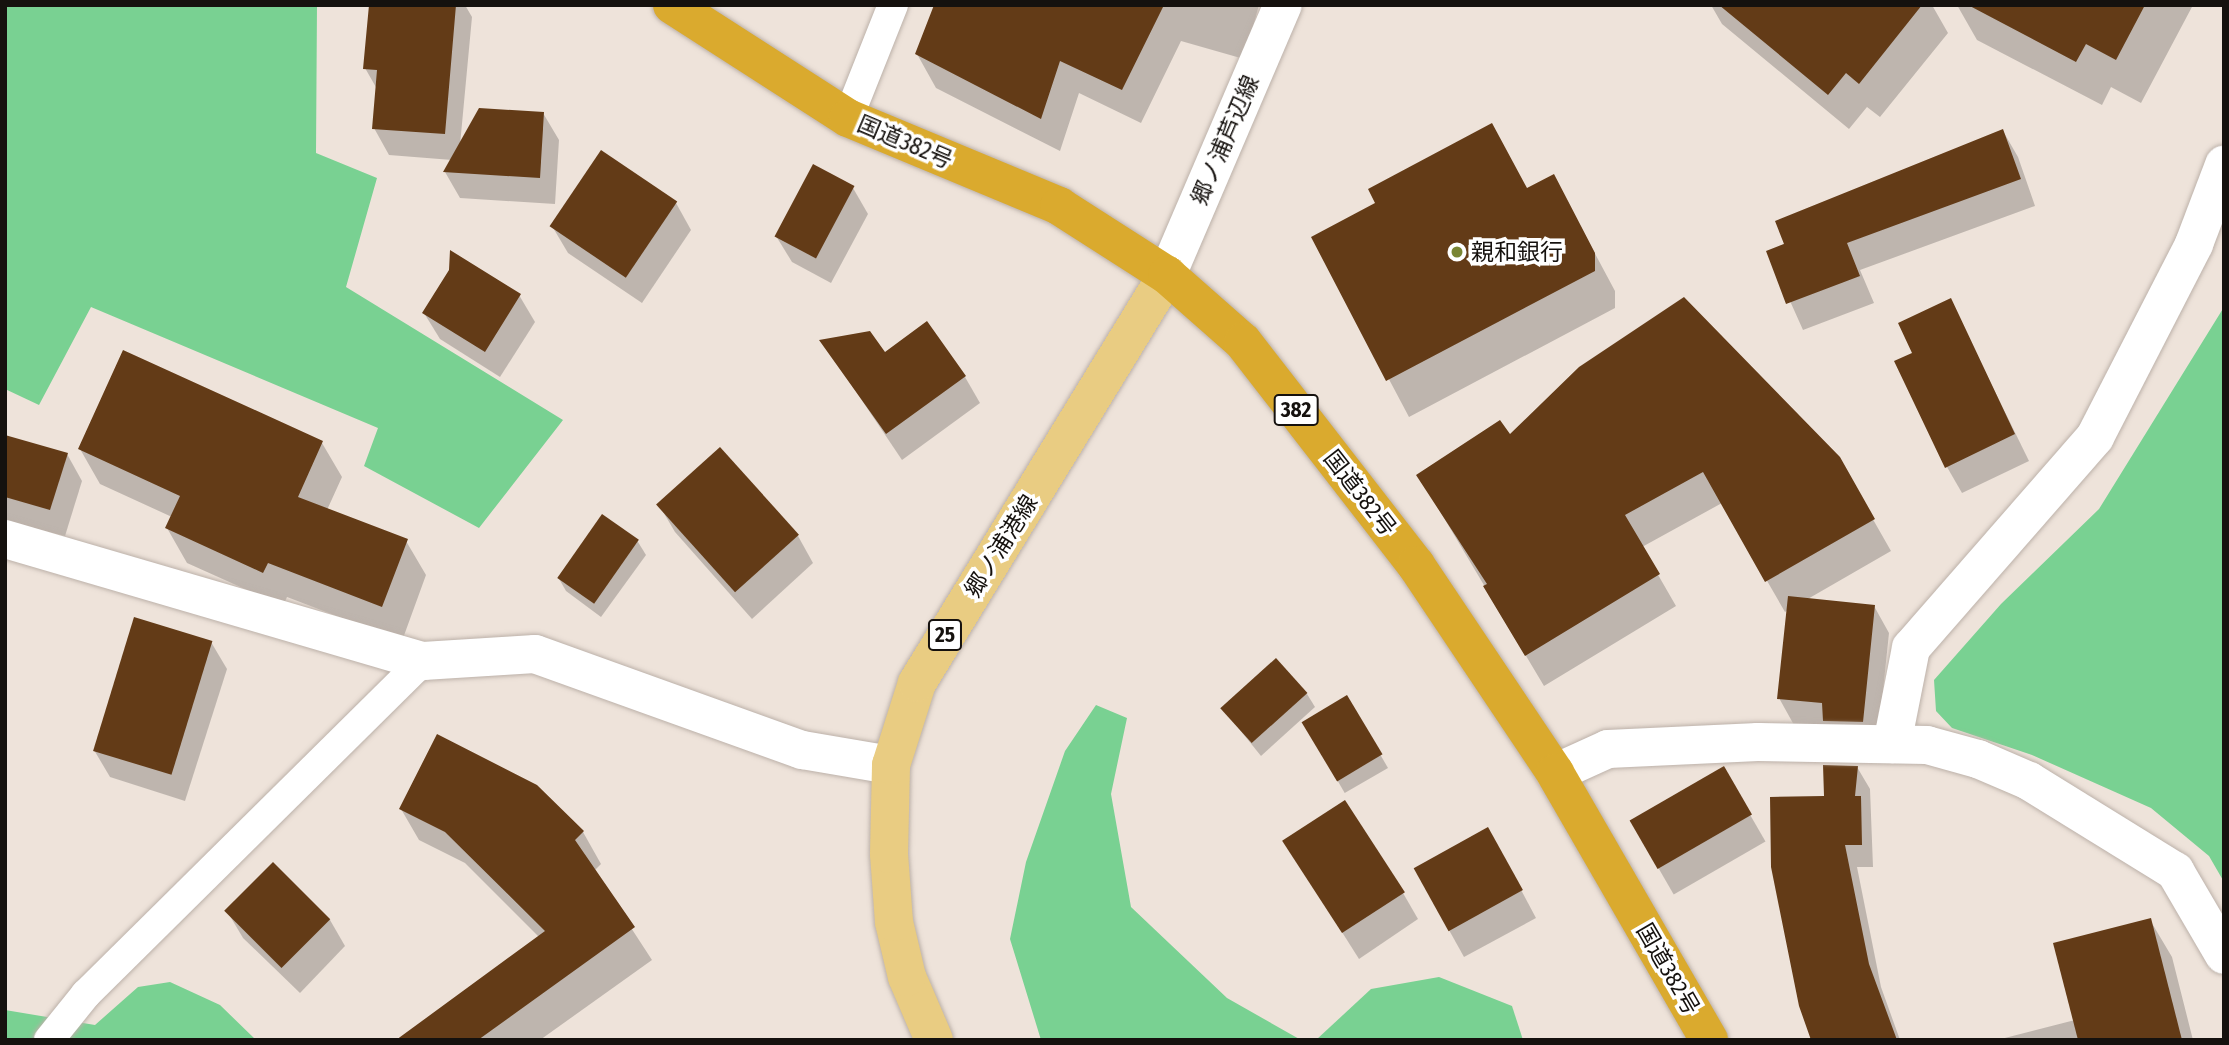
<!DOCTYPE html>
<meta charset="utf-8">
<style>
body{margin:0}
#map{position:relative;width:2229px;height:1045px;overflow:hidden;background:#eee3da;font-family:"Fira Sans Condensed","Noto Sans JP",sans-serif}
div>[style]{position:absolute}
.green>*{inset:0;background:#79d192}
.shadow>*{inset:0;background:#0003;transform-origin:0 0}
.building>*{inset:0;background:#633b17;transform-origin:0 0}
.roads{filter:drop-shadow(0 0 2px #bcb1a9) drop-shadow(0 0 2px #bcb1a9)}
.lane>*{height:30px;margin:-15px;padding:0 15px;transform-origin:15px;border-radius:15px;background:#fff}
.street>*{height:38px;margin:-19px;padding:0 19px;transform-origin:19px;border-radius:19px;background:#fff}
.secondary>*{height:38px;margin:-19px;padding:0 19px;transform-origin:19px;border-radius:19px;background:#fff}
.primary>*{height:38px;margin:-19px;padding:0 19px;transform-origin:19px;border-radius:19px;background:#e9cc82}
.highway>*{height:38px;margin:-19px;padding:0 19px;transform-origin:19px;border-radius:19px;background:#daaa2e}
.dots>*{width:19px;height:19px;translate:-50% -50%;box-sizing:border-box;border:4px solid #fff;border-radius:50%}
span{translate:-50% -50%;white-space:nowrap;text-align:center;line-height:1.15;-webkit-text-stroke:7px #fff;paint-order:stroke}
.shield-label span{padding:2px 5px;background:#fff;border:2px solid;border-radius:5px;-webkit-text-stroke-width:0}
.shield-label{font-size:21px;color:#15110e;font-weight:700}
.street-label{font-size:23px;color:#15110e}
.poi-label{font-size:23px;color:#15110e}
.left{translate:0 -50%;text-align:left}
.frame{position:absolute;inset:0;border:7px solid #15110e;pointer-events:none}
</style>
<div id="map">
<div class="green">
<div style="clip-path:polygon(5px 5px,317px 5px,316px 153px,377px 178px,346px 287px,563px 420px,479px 528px,364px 466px,378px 428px,91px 307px,39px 405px,5px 389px)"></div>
<div style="clip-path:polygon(2224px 307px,2224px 882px,2209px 856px,2151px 808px,2032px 755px,1952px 728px,1936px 711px,1934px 680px,2001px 604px,2099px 509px)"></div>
<div style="clip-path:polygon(1096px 705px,1127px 718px,1111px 794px,1131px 907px,1227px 998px,1301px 1040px,1041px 1040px,1010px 939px,1026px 862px,1065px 751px)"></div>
<div style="clip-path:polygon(1439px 977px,1512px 1006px,1523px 1040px,1316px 1040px,1371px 989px)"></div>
<div style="clip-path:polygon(170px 982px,220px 1005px,256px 1040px,5px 1040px,5px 1010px,95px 1025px,138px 987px)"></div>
</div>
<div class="shadow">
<div style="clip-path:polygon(371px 5px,465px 5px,472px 17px,460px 145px,543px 113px,559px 140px,555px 204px,460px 198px,445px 172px,452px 160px,389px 155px,374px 128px,377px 89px,365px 68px)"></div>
<div style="clip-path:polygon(936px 5px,1259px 5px,1244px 59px,1181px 41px,1141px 123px,1079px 93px,1060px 151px,936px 88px,917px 54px)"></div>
<div style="clip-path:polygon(1711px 5px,1932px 5px,1948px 33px,1880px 117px,1867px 107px,1849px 129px,1722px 24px)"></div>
<div style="clip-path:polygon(1957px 5px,2193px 5px,2141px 103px,2111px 87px,2102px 105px,1977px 40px)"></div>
<div style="clip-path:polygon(2003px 131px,2018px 157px,2035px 206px,1860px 270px,1874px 303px,1803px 330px,1768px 252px)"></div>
<div style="clip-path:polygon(1554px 177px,1615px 291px,1615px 308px,1409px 417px,1314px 238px,1528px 190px)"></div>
<div style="clip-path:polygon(853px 188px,868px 214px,831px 283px,792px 262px,776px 236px)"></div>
<div style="clip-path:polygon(676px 203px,691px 230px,642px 303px,568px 253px,552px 226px)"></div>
<div style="clip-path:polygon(451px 270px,519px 295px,535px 322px,500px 377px,440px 339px,424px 313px)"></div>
<div style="clip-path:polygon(1950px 300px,2029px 461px,1962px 493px,1947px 467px,1914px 353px)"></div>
<div style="clip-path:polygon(822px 341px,965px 377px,980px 403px,902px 460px)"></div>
<div style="clip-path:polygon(5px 436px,67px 454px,82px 481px,65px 536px,5px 521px)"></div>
<div style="clip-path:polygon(1509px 437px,1838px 458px,1891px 551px,1806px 600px,1874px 606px,1889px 633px,1877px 748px,1794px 725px,1779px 698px,1788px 610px,1785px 612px,1722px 503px,1642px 547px,1676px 606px,1544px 686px,1419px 476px)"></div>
<div style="clip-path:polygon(322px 443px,342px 477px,327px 510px,406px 541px,426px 575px,402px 641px,287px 597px,283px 606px,187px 563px,167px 528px,172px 517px,100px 484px,80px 449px)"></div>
<div style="clip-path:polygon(659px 505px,798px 536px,813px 563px,752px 619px,675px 532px)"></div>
<div style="clip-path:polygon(603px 517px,638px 542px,646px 555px,601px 617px,566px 591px,558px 577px)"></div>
<div style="clip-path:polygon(211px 642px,227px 669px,185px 801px,110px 777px,94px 750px)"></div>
<div style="clip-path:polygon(1307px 694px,1315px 707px,1261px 756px,1223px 709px)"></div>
<div style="left:1347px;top:697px;width:82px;height:50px;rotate:60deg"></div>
<div style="clip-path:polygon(1857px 767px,1870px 789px,1873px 867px,1857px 867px,1881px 987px,1900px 1040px,1813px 1040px,1826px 798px)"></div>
<div style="left:1723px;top:768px;width:85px;height:106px;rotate:60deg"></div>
<div style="clip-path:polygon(401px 809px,583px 832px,601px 864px,594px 871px,652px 960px,540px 1040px,399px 1040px,539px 937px,465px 863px,419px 840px)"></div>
<div style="clip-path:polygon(1285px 842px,1403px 893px,1418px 919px,1359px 959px)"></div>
<div style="clip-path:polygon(1503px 856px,1536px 918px,1464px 957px,1415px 869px)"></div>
<div style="clip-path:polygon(227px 911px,330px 920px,345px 946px,300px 993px,243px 938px)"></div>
<div style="clip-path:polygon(2150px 920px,2172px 957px,2193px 1040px,1997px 1040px,2075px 1020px)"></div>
</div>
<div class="building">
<div style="clip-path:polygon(369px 5px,456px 5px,445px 134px,372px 129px,377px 70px,363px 69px)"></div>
<div style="clip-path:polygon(934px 5px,1164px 5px,1122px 90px,1060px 61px,1041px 119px,915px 54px)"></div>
<div style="clip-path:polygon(1719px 5px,1922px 5px,1859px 84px,1846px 73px,1828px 95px)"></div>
<div style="clip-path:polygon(1968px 5px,2145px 5px,2116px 60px,2086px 44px,2076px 62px)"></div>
<div style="clip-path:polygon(479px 108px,544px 112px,540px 178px,443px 172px)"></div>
<div style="clip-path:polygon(1492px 123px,1527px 188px,1554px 174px,1595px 253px,1595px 271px,1386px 381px,1311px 237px,1375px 203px,1368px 189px)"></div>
<div style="clip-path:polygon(2003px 129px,2021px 179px,1847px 243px,1860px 276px,1786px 304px,1766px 251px,1784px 244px,1775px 221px)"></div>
<div style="left:601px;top:150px;width:92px;height:92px;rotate:34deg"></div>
<div style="left:813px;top:164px;width:47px;height:82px;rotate:28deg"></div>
<div style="clip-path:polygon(450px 250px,521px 294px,485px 352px,422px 313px,449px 270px)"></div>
<div style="clip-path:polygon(1684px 297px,1840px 457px,1875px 519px,1765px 582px,1703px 472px,1625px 515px,1660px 574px,1525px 656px,1483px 586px,1487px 584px,1416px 475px,1500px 420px,1510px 434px,1579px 367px)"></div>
<div style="clip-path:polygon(1951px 298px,2015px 434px,1945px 468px,1894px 361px,1912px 353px,1898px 323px)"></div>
<div style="clip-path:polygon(927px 321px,966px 376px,886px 434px,819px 340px,870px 331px,885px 352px)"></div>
<div style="clip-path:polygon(123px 350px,323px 441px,298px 497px,408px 539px,382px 607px,268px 563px,263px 573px,165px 528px,180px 496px,78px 449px)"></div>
<div style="clip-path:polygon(5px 435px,68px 453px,50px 510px,5px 497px)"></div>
<div style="left:720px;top:447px;width:118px;height:86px;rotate:48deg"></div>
<div style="left:602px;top:514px;width:45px;height:78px;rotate:35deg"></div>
<div style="clip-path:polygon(1788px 596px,1875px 605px,1863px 722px,1823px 721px,1822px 703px,1777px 699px)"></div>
<div style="left:134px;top:617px;width:82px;height:140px;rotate:17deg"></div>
<div style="left:1276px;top:658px;width:47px;height:75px;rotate:48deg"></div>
<div style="left:1347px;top:695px;width:69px;height:53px;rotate:59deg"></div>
<div style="clip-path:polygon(437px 734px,537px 785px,584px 831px,575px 840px,635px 927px,478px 1040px,396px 1040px,545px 931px,445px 832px,399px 809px)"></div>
<div style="clip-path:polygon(1823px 765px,1858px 766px,1855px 796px,1861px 796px,1862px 845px,1845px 845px,1869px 964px,1897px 1040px,1811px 1040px,1799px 1006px,1771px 867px,1770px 797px,1824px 796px)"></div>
<div style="left:1724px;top:766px;width:56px;height:109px;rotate:60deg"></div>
<div style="left:1345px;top:800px;width:110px;height:75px;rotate:57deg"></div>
<div style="left:1488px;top:827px;width:72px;height:85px;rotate:61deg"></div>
<div style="left:273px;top:862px;width:81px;height:69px;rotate:45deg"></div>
<div style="clip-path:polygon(2151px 918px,2182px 1040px,2078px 1040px,2053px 943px)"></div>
</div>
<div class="roads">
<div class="lane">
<div style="left:848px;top:118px;width:122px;rotate:-68.3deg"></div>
<div style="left:49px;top:1040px;width:59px;rotate:-51.2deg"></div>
<div style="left:86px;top:994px;width:474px;rotate:-44.7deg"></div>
</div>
<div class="street">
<div style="left:5px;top:539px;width:435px;rotate:16.3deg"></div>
<div style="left:423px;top:661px;width:112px;rotate:-3.6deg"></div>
<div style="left:535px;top:654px;width:284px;rotate:19.8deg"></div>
<div style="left:802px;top:750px;width:90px;rotate:9.6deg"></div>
<div style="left:1892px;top:744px;width:98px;rotate:-78.8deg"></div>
<div style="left:1911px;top:648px;width:280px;rotate:-48.9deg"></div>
<div style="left:2095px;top:437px;width:217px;rotate:-62.8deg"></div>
<div style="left:2194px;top:244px;width:85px;rotate:-69.2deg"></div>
<div style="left:1555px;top:773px;width:58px;rotate:-24.4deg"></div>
<div style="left:1608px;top:749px;width:150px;rotate:-2.7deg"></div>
<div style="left:1758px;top:742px;width:169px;rotate:1deg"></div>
<div style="left:1927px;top:745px;width:53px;rotate:15.4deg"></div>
<div style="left:1978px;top:759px;width:56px;rotate:23.3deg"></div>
<div style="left:2029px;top:781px;width:172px;rotate:31.7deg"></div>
<div style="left:2175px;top:871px;width:97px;rotate:59.7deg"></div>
</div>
<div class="secondary">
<div style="left:1167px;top:275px;width:294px;rotate:-66.8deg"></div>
</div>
<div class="primary">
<div style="left:934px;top:1040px;width:69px;rotate:-113.2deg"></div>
<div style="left:907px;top:977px;width:57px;rotate:-103.3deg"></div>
<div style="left:894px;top:922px;width:68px;rotate:-94.2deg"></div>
<div style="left:889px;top:854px;width:89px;rotate:-88.7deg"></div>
<div style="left:891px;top:765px;width:86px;rotate:-72.4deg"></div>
<div style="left:917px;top:683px;width:479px;rotate:-58.5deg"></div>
</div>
<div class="highway">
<div style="left:672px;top:5px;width:209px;rotate:32.7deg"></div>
<div style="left:848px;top:118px;width:229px;rotate:22.6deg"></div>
<div style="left:1059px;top:206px;width:128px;rotate:32.6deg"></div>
<div style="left:1167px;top:275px;width:101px;rotate:41.4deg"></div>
<div style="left:1243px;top:342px;width:282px;rotate:52.2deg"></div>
<div style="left:1416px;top:565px;width:250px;rotate:56.2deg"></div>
<div style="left:1555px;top:773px;width:308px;rotate:60deg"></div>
</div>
</div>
<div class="dots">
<div style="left:1457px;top:252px;background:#798533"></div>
</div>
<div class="shield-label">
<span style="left:1296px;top:410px">382</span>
<span style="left:945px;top:635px">25</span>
</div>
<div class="street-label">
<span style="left:1225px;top:140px;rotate:-67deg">郷ノ浦芦辺線</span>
<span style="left:905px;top:142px;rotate:23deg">国道382号</span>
<span style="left:1360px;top:493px;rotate:52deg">国道382号</span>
<span style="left:1001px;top:546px;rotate:-58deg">郷ノ浦港線</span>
<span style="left:1668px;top:969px;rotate:60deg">国道382号</span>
</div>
<div class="poi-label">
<span class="left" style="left:1471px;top:252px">親和銀行</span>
</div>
<div class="frame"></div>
</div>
